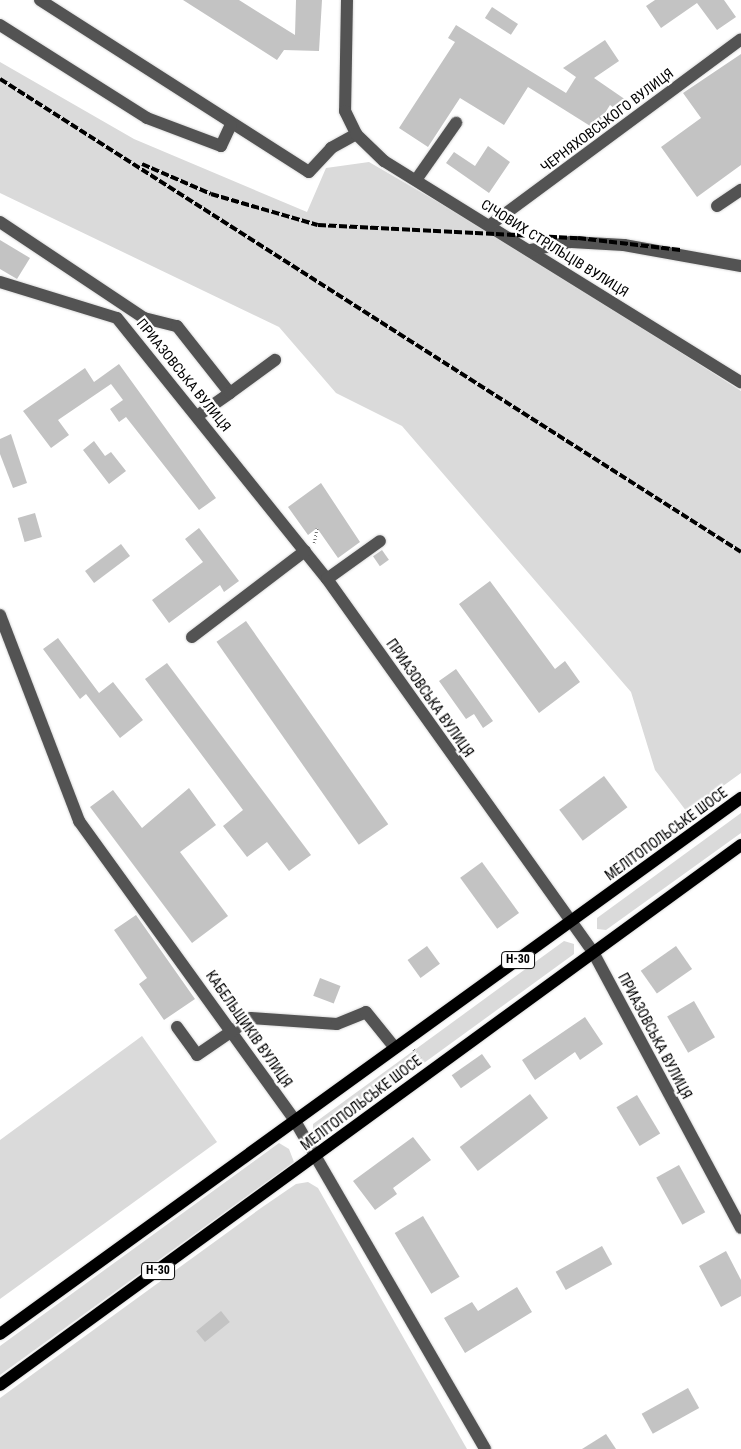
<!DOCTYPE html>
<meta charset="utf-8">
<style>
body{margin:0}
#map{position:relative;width:741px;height:1449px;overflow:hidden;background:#fff;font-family:"Roboto Condensed",sans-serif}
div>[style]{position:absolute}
.green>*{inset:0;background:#dadada}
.building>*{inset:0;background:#c3c3c3;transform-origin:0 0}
.path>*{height:2.5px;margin-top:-1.25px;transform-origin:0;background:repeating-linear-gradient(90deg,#757575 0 1px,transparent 0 3.5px)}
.roads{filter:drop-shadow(0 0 1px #dbdbdb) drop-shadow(0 0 1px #dbdbdb)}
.minor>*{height:12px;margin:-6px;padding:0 6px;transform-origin:6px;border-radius:6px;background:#535353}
.major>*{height:12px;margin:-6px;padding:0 6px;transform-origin:6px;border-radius:6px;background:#000}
.rail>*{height:4px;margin-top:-2px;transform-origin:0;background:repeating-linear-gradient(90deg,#000 0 8px,transparent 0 10.5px)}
span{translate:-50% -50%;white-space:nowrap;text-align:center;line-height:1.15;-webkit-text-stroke:4.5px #fff;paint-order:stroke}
.shield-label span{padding:1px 4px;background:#fff;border:1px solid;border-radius:4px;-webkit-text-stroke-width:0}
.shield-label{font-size:12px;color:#000;font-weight:700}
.street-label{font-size:14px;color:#000}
</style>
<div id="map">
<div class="green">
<div style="clip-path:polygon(0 62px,134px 139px,307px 212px,326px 168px,369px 162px,524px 252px,741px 391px,741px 773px,687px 812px,655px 770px,631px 692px,402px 426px,336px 393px,279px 327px,0 193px)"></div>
<div style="clip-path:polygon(741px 813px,741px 833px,606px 930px,597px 929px,597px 918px)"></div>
<div style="clip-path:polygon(564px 941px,574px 944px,574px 954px,322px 1137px,313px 1135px,313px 1124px)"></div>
<div style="clip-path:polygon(142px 1036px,217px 1142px,0 1299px,0 1140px)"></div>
<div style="clip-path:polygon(279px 1143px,289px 1149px,294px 1162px,0 1375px,0 1346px)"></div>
<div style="clip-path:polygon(308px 1182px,318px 1188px,467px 1449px,0 1449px,0 1398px,261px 1208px,296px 1184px)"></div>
</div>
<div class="building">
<div style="clip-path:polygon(183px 0,239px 0,295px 35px,296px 0,322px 0,319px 51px,284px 50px,277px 60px)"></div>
<div style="clip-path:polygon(655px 0,724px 0,736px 17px,717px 30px,697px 3px,661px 28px,646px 6px)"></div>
<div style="left:492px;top:7px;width:31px;height:13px;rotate:33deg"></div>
<div style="clip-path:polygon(456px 25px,566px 93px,576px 77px,563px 68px,605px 40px,619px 61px,594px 78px,626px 100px,618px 111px,610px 105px,595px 129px,528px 87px,504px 125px,460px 98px,428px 147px,399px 128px,455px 42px,448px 38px)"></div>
<div style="clip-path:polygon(741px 54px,741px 165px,697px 197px,661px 147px,701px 118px,683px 93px)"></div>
<div style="clip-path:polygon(488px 146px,510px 162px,489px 193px,446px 163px,454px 152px,475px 166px)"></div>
<div style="clip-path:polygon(0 240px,30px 258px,17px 279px,0 269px)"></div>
<div style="clip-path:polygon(119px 364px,216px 498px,199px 510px,126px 417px,119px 422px,110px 409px,123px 400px,111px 384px,58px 420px,69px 435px,51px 448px,23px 411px,85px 368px,94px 382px)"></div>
<div style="clip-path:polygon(11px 434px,27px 483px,13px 488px,0 454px,0 439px)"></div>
<div style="clip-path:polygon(94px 441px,105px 456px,111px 452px,126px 471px,109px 484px,83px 450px)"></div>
<div style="clip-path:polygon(321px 483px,360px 542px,338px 558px,317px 528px,308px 535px,288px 507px)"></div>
<div style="left:35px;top:513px;width:25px;height:18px;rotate:74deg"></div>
<div style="clip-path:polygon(199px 528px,239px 581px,224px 592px,220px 585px,169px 623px,152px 600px,203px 562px,185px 539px)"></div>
<div style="left:121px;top:544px;width:15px;height:45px;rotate:53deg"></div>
<div style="left:382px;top:550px;width:12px;height:11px;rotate:55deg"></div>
<div style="clip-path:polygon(490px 581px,555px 669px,565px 661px,580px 682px,539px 713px,459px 604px)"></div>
<div style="left:246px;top:621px;width:248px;height:36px;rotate:55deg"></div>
<div style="clip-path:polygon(58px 638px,99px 693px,113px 682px,143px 720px,120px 738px,86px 694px,80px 699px,43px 649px)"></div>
<div style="clip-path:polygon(167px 663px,311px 855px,289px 871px,267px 842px,247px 857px,223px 826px,243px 810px,145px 679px)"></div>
<div style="clip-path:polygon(456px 669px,493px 721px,483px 728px,474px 714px,466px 719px,439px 681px)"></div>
<div style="left:604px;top:776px;width:39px;height:56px;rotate:53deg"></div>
<div style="clip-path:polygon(189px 788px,216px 825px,180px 852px,228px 916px,192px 943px,90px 807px,113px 790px,142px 828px)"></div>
<div style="left:482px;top:862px;width:63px;height:27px;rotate:54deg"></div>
<div style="clip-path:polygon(136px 915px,195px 999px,164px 1020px,139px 984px,147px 978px,114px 930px)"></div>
<div style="left:427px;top:946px;width:22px;height:24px;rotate:54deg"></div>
<div style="left:676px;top:946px;width:28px;height:43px;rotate:55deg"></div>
<div style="left:320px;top:978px;width:22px;height:19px;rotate:21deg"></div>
<div style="left:694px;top:1001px;width:42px;height:31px;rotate:60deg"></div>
<div style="clip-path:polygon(585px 1017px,603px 1044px,580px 1060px,575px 1052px,535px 1080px,522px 1060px)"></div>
<div style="left:482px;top:1054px;width:16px;height:37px;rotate:55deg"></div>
<div style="left:530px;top:1094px;width:30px;height:88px;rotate:53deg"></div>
<div style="left:637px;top:1095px;width:45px;height:24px;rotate:59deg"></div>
<div style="clip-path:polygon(413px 1137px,431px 1160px,393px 1188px,397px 1194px,375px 1210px,353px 1181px)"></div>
<div style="left:679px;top:1165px;width:54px;height:26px;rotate:61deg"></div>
<div style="left:423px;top:1216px;width:71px;height:33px;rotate:59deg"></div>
<div style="left:602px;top:1246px;width:21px;height:53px;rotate:61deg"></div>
<div style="clip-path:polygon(726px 1251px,741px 1280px,741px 1296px,721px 1307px,699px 1266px)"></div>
<div style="clip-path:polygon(517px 1287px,532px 1312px,465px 1353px,444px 1318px,472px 1302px,478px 1311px)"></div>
<div style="left:221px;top:1311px;width:14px;height:32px;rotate:51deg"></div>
<div style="left:688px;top:1388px;width:23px;height:53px;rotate:61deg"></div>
<div style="clip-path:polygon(606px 1434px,616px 1449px,582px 1449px)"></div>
</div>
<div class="path">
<div style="left:314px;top:543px;width:15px;rotate:-79deg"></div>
<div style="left:414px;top:1049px;width:14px;rotate:56deg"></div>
</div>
<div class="roads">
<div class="minor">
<div style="left:40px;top:0;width:319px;rotate:32.6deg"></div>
<div style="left:309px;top:172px;width:33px;rotate:-47deg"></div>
<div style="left:331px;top:148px;width:29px;rotate:-29deg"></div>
<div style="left:347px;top:0;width:111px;rotate:91deg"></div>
<div style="left:345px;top:111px;width:25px;rotate:64deg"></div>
<div style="left:356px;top:134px;width:39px;rotate:44deg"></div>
<div style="left:384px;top:161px;width:420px;rotate:31.8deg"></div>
<div style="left:0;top:25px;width:174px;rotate:32.3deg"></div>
<div style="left:147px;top:118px;width:79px;rotate:20.7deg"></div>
<div style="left:221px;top:146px;width:23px;rotate:-65deg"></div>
<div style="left:416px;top:180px;width:70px;rotate:-54.9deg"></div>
<div style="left:717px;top:206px;width:29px;rotate:-34deg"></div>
<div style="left:0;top:222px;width:173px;rotate:33.7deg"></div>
<div style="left:144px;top:318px;width:34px;rotate:14deg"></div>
<div style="left:177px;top:326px;width:85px;rotate:51.7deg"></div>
<div style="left:230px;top:393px;width:39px;rotate:145deg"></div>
<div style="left:490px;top:225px;width:312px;rotate:-36.5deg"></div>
<div style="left:531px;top:250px;width:41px;rotate:-11.3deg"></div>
<div style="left:571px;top:242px;width:53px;rotate:3.2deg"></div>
<div style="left:624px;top:245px;width:119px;rotate:10.2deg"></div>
<div style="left:0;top:282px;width:122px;rotate:17.1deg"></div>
<div style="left:117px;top:318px;width:335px;rotate:51.2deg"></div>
<div style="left:327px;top:579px;width:458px;rotate:54.5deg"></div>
<div style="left:593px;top:952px;width:313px;rotate:61.8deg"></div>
<div style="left:230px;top:393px;width:56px;rotate:-36.3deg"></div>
<div style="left:327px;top:579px;width:65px;rotate:-35.6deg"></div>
<div style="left:0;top:615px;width:221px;rotate:69deg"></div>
<div style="left:79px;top:821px;width:370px;rotate:54.2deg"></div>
<div style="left:295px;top:1121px;width:379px;rotate:59.9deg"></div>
<div style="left:192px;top:637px;width:142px;rotate:-37.3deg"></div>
<div style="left:177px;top:1027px;width:34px;rotate:54deg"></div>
<div style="left:197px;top:1055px;width:65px;rotate:-34.4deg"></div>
<div style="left:251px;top:1018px;width:86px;rotate:4deg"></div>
<div style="left:337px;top:1024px;width:31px;rotate:-22deg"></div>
<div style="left:366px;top:1012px;width:46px;rotate:51.1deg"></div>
</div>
<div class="major">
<div style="left:0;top:1334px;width:915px;rotate:-35.88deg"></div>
<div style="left:0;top:1385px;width:917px;rotate:-36.08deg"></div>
</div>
</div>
<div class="rail">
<div style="left:0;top:79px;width:879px;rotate:32.55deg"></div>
<div style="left:142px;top:164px;width:75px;rotate:23.5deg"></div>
<div style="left:211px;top:194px;width:111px;rotate:16.2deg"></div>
<div style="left:318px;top:225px;width:260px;rotate:2.9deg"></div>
<div style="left:578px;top:238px;width:103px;rotate:6.7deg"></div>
</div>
<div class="shield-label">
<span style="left:518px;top:960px">Н-30</span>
<span style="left:158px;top:1271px">Н-30</span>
</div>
<div class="street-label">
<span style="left:607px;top:120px;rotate:-37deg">ЧЕРНЯХОВСЬКОГО ВУЛИЦЯ</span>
<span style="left:555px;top:248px;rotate:32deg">СІЧОВИХ СТРІЛЬЦІВ ВУЛИЦЯ</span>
<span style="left:184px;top:375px;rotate:51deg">ПРИАЗОВСЬКА ВУЛИЦЯ</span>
<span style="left:430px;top:698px;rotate:55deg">ПРИАЗОВСЬКА ВУЛИЦЯ</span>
<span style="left:666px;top:834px;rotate:-36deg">МЕЛІТОПОЛЬСЬКЕ ШОСЕ</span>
<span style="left:249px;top:1029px;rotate:55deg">КАБЕЛЬЩИКІВ ВУЛИЦЯ</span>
<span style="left:655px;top:1036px;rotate:62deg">ПРИАЗОВСЬКА ВУЛИЦЯ</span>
<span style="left:361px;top:1103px;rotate:-37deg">МЕЛІТОПОЛЬСЬКЕ ШОСЕ</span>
</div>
</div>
